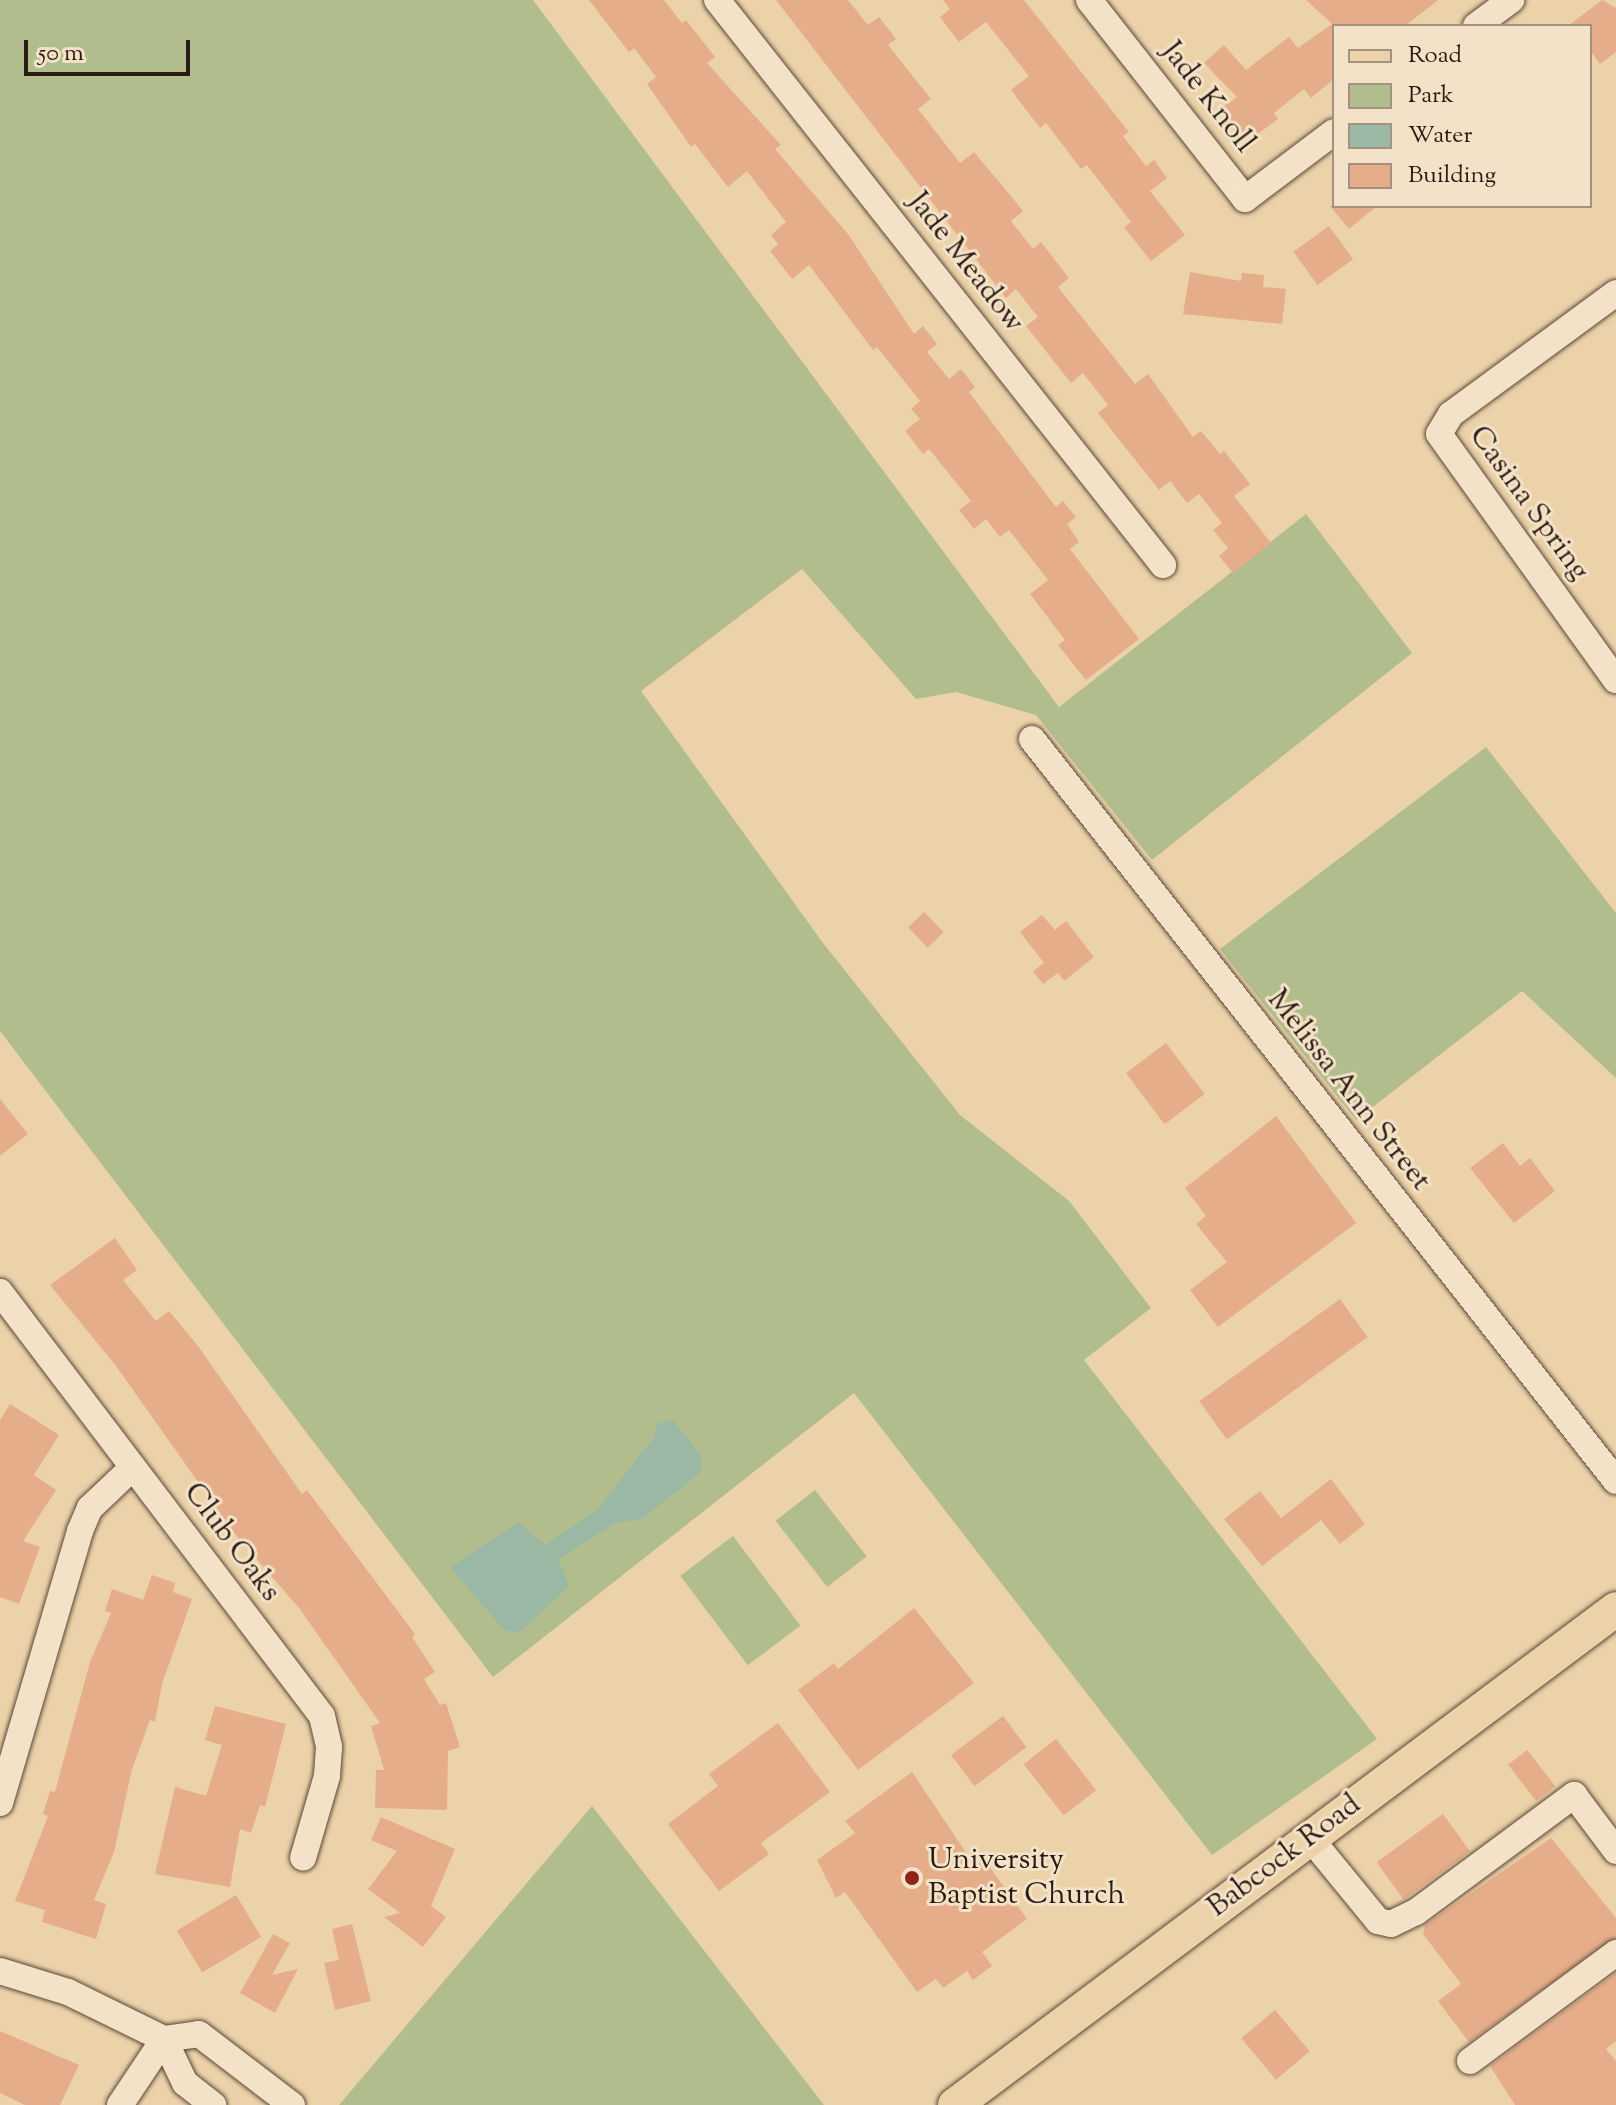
<!DOCTYPE html>
<style>
body{margin:0}
#map{position:relative;width:1616px;height:2105px;overflow:hidden;background:#ecd2a9;font-family:"Sorts Mill Goudy",serif}
div>[style]{position:absolute}
.green>*{inset:0;background:#b1bd8d;transform-origin:0 0}
.water>*{inset:0;background:#9ab8a3}
.building>*{inset:0;background:#e6ad8a;transform-origin:0 0}
.roads{filter:drop-shadow(0 0 2px #5a4939) drop-shadow(0 0 2px #5a4939)}
.minor>*{height:26px;margin:-13px;padding:0 13px;transform-origin:13px;border-radius:13px;background:#f3e2c7}
.major>*{height:34px;margin:-17px;padding:0 17px;transform-origin:17px;border-radius:17px;background:#ecd2a9}
.dots>*{width:22px;height:22px;translate:-50% -50%;box-sizing:border-box;border:4px solid #f3e2c7;border-radius:50%}
span{translate:-50% -50%;white-space:nowrap;text-align:center;line-height:1.15;-webkit-text-stroke:6px #f3e2c7;paint-order:stroke}
.street-label{font-size:30px;color:#2a1b14}
.poi-label{font-size:30px;color:#2a1b14}
.left{translate:0 -50%;text-align:left}
.legend{position:absolute;left:1332px;top:24px;width:260px;height:184px;box-sizing:border-box;background:#f3e2c7;border:2px solid #a3927f;margin:0;padding:10px 14px;list-style:none;font-size:24px;color:#2a1b14}
.legend li{display:flex;align-items:center;gap:16px;height:40px}
.legend b{width:40px;border:2px solid #a3927f}
.scale{position:absolute;left:24px;top:40px;width:166px;height:36px;box-sizing:border-box;border:4px solid #2a1b14;border-top:0;padding-left:10px;font-size:24px;line-height:28px;white-space:nowrap;color:#2a1b14;-webkit-text-stroke:6px #f3e2c7;paint-order:stroke}
</style>
<div id="map">
<div class="green">
<div style="clip-path:polygon(0 0,533px 0,1059px 707px,1306px 514px,1412px 653px,1152px 860px,1036px 715px,956px 692px,916px 699px,802px 569px,641px 691px,823px 943px,960px 1115px,1069px 1201px,1151px 1308px,1084px 1360px,1377px 1739px,1212px 1855px,854px 1393px,493px 1677px,0 1031px)"></div>
<div style="clip-path:polygon(1486px 747px,1616px 913px,1616px 1078px,1522px 991px,1356px 1120px,1220px 949px)"></div>
<div style="left:815px;top:1490px;width:84px;height:50px;rotate:52deg"></div>
<div style="left:733px;top:1536px;width:112px;height:66px;rotate:53deg"></div>
<div style="clip-path:polygon(592px 1806px,824px 2105px,339px 2105px)"></div>
</div>
<div class="water">
<div style="clip-path:polygon(673px 1420px,702px 1457px,700px 1473px,642px 1519px,616px 1523px,558px 1559px,569px 1586px,519px 1633px,504px 1630px,450px 1567px,519px 1522px,545px 1545px,597px 1510px,654px 1437px,658px 1423px)"></div>
</div>
<div class="building">
<div style="clip-path:polygon(589px 0,664px 0,682px 23px,686px 20px,715px 57px,707px 63px,781px 145px,775px 149px,848px 234px,914px 334px,923px 326px,937px 344px,927px 352px,949px 379px,961px 369px,975px 387px,969px 392px,1056px 507px,1063px 501px,1076px 517px,1067px 524px,1079px 542px,1070px 549px,1139px 639px,1086px 680px,1058px 645px,1065px 640px,1030px 594px,1048px 580px,1009px 530px,1000px 537px,986px 519px,974px 529px,959px 510px,971px 501px,929px 449px,923px 454px,905px 431px,920px 419px,911px 409px,920px 401px,877px 347px,873px 350px,809px 265px,792px 279px,770px 251px,778px 244px,771px 235px,786px 222px,747px 171px,728px 187px,695px 144px,691px 147px,647px 84px,656px 77px,634px 48px,629px 52px)"></div>
<div style="clip-path:polygon(776px 0,848px 0,868px 25px,879px 17px,896px 39px,888px 45px,931px 99px,918px 109px,960px 163px,974px 152px,1011px 196px,1023px 211px,1011px 221px,1033px 249px,1041px 242px,1069px 278px,1058px 287px,1135px 384px,1148px 374px,1193px 437px,1201px 431px,1220px 454px,1224px 451px,1250px 484px,1234px 496px,1271px 543px,1233px 573px,1219px 556px,1228px 548px,1213px 530px,1222px 523px,1199px 494px,1187px 503px,1170px 481px,1159px 490px,1098px 413px,1108px 405px,1083px 373px,1071px 383px,1026px 326px,1038px 317px,1016px 289px,1006px 298px)"></div>
<div style="clip-path:polygon(943px 0,1024px 0,1129px 132px,1123px 136px,1146px 166px,1154px 160px,1167px 178px,1150px 191px,1185px 235px,1151px 261px,1124px 227px,1131px 222px,1087px 165px,1081px 169px,1046px 123px,1040px 128px,1011px 90px,1029px 76px,986px 22px,959px 42px,940px 17px,950px 9px)"></div>
<div style="clip-path:polygon(1306px 0,1438px 0,1405px 26px,1334px 25px,1334px 79px,1311px 98px,1304px 89px,1274px 113px,1278px 119px,1244px 144px,1220px 109px,1237px 97px,1204px 63px,1224px 45px,1246px 70px,1289px 37px,1298px 48px,1332px 24px)"></div>
<div style="clip-path:polygon(1602px 0,1616px 8px,1616px 52px,1600px 64px,1590px 50px,1590px 26px,1568px 26px)"></div>
<div style="clip-path:polygon(1330px 206px,1377px 206px,1349px 229px)"></div>
<div style="left:1329px;top:226px;width:41px;height:44px;rotate:54deg"></div>
<div style="clip-path:polygon(1190px 272px,1241px 281px,1242px 273px,1264px 275px,1263px 287px,1286px 289px,1282px 324px,1183px 314px)"></div>
<div style="left:924px;top:912px;width:28px;height:22px;rotate:46deg"></div>
<div style="clip-path:polygon(1042px 915px,1055px 930px,1066px 921px,1094px 957px,1064px 981px,1058px 973px,1043px 984px,1033px 971px,1044px 963px,1020px 932px)"></div>
<div style="left:1166px;top:1043px;width:64px;height:50px;rotate:53deg"></div>
<div style="clip-path:polygon(0 1099px,28px 1134px,0 1156px)"></div>
<div style="clip-path:polygon(1276px 1116px,1356px 1223px,1218px 1327px,1190px 1290px,1227px 1262px,1196px 1224px,1206px 1216px,1185px 1188px)"></div>
<div style="clip-path:polygon(1503px 1143px,1520px 1166px,1530px 1158px,1555px 1191px,1514px 1223px,1470px 1168px)"></div>
<div style="clip-path:polygon(115px 1238px,137px 1270px,123px 1280px,156px 1321px,169px 1311px,198px 1346px,302px 1494px,307px 1490px,415px 1634px,412px 1637px,435px 1672px,424px 1679px,440px 1705px,446px 1703px,460px 1747px,448px 1751px,447px 1810px,375px 1808px,376px 1770px,384px 1770px,371px 1726px,380px 1723px,299px 1608px,235px 1534px,116px 1366px,50px 1285px)"></div>
<div style="left:1340px;top:1299px;width:47px;height:174px;rotate:54deg"></div>
<div style="clip-path:polygon(10px 1404px,59px 1435px,34px 1475px,56px 1490px,23px 1541px,40px 1547px,19px 1604px,0 1597px,0 1420px)"></div>
<div style="clip-path:polygon(1331px 1479px,1365px 1524px,1340px 1544px,1321px 1520px,1262px 1566px,1224px 1519px,1260px 1491px,1281px 1518px)"></div>
<div style="clip-path:polygon(152px 1575px,175px 1583px,173px 1592px,192px 1599px,162px 1684px,155px 1722px,150px 1720px,132px 1769px,114px 1852px,94px 1900px,106px 1904px,96px 1939px,42px 1922px,45px 1910px,15px 1901px,48px 1816px,43px 1814px,50px 1791px,55px 1792px,90px 1662px,111px 1613px,105px 1611px,112px 1589px,143px 1600px)"></div>
<div style="clip-path:polygon(914px 1608px,974px 1683px,858px 1770px,798px 1690px,834px 1663px,838px 1669px)"></div>
<div style="clip-path:polygon(215px 1706px,286px 1724px,265px 1807px,260px 1805px,251px 1833px,240px 1829px,230px 1887px,155px 1874px,175px 1787px,206px 1796px,222px 1745px,205px 1740px)"></div>
<div style="left:1003px;top:1716px;width:39px;height:65px;rotate:53deg"></div>
<div style="clip-path:polygon(778px 1723px,830px 1792px,761px 1843px,769px 1854px,719px 1891px,668px 1824px,718px 1786px,709px 1774px)"></div>
<div style="left:1056px;top:1739px;width:65px;height:41px;rotate:52deg"></div>
<div style="left:1527px;top:1750px;width:46px;height:24px;rotate:52deg"></div>
<div style="clip-path:polygon(912px 1772px,975px 1866px,984px 1859px,1027px 1919px,982px 1952px,992px 1966px,973px 1980px,967px 1971px,943px 1988px,936px 1979px,917px 1992px,845px 1892px,836px 1898px,817px 1860px,855px 1833px,845px 1821px)"></div>
<div style="left:1443px;top:1814px;width:46px;height:82px;rotate:54deg"></div>
<div style="clip-path:polygon(381px 1817px,455px 1849px,431px 1906px,446px 1917px,423px 1947px,384px 1917px,400px 1913px,368px 1889px,397px 1851px,371px 1840px)"></div>
<div style="clip-path:polygon(1551px 1838px,1616px 1918px,1616px 1937px,1469px 2042px,1438px 2001px,1461px 1984px,1423px 1934px,1425px 1925px)"></div>
<div style="left:236px;top:1895px;width:49px;height:69px;rotate:59deg"></div>
<div style="clip-path:polygon(352px 1924px,371px 2001px,335px 2010px,324px 1963px,339px 1960px,332px 1929px)"></div>
<div style="clip-path:polygon(273px 1934px,290px 1943px,272px 1975px,298px 1969px,275px 2013px,240px 1993px)"></div>
<div style="clip-path:polygon(1616px 1973px,1616px 2041px,1606px 2049px,1616px 2061px,1616px 2105px,1515px 2105px,1490px 2066px)"></div>
<div style="left:1275px;top:2010px;width:54px;height:44px;rotate:50deg"></div>
<div style="clip-path:polygon(0 2031px,79px 2065px,60px 2105px,25px 2105px,0 2093px)"></div>
</div>
<div class="roads">
<div class="minor">
<div style="left:717px;top:0;width:720px;rotate:51.71deg"></div>
<div style="left:1089px;top:0;width:253px;rotate:51.9deg"></div>
<div style="left:1245px;top:199px;width:111px;rotate:-37deg"></div>
<div style="left:1476px;top:26px;width:44px;rotate:-36.6deg"></div>
<div style="left:1616px;top:293px;width:205px;rotate:143.7deg"></div>
<div style="left:1451px;top:414px;width:23px;rotate:121deg"></div>
<div style="left:1439px;top:434px;width:303px;rotate:54.3deg"></div>
<div style="left:1032px;top:739px;width:944px;rotate:51.8deg"></div>
<div style="left:0;top:1292px;width:532px;rotate:52.79deg"></div>
<div style="left:322px;top:1716px;width:32px;rotate:77deg"></div>
<div style="left:329px;top:1747px;width:29px;rotate:94deg"></div>
<div style="left:327px;top:1776px;width:85px;rotate:106.3deg"></div>
<div style="left:0;top:1803px;width:284px;rotate:-73.6deg"></div>
<div style="left:80px;top:1531px;width:25px;rotate:-67deg"></div>
<div style="left:90px;top:1508px;width:59px;rotate:-43.6deg"></div>
<div style="left:1310px;top:1838px;width:107px;rotate:50.7deg"></div>
<div style="left:1378px;top:1921px;width:13px;rotate:13deg"></div>
<div style="left:1391px;top:1924px;width:28px;rotate:-26deg"></div>
<div style="left:1416px;top:1912px;width:197px;rotate:-36.5deg"></div>
<div style="left:1574px;top:1795px;width:70px;rotate:53.1deg"></div>
<div style="left:0;top:1971px;width:71px;rotate:17.2deg"></div>
<div style="left:68px;top:1992px;width:107px;rotate:26.1deg"></div>
<div style="left:164px;top:2039px;width:49px;rotate:64.5deg"></div>
<div style="left:185px;top:2083px;width:36px;rotate:38deg"></div>
<div style="left:164px;top:2039px;width:35px;rotate:-8deg"></div>
<div style="left:199px;top:2034px;width:117px;rotate:37.4deg"></div>
<div style="left:1470px;top:2061px;width:182px;rotate:-36.5deg"></div>
<div style="left:120px;top:2105px;width:79px;rotate:-56.3deg"></div>
</div>
<div class="major">
<div style="left:955px;top:2105px;width:826px;rotate:-36.88deg"></div>
</div>
</div>
<div class="dots">
<div style="left:912px;top:1878px;background:#8f2418"></div>
</div>
<div class="street-label">
<span style="left:1207px;top:98px;rotate:52deg">Jade Knoll</span>
<span style="left:965px;top:263px;rotate:52deg">Jade Meadow</span>
<span style="left:1528px;top:504px;rotate:54deg">Casina Spring</span>
<span style="left:1348px;top:1091px;rotate:52deg">Melissa Ann Street</span>
<span style="left:231px;top:1543px;rotate:53deg">Club Oaks</span>
<span style="left:1285px;top:1857px;rotate:-37deg">Babcock Road</span>
</div>
<div class="poi-label">
<span class="left" style="left:928px;top:1878px">University<br>Baptist Church</span>
</div>
<ul class="legend">
<li><b style="height:10px;background:#ecd2a9"></b>Road</li>
<li><b style="height:22px;background:#b1bd8d"></b>Park</li>
<li><b style="height:22px;background:#9ab8a3"></b>Water</li>
<li><b style="height:22px;background:#e6ad8a"></b>Building</li>
</ul>
<div class="scale">50 m</div>
</div>
